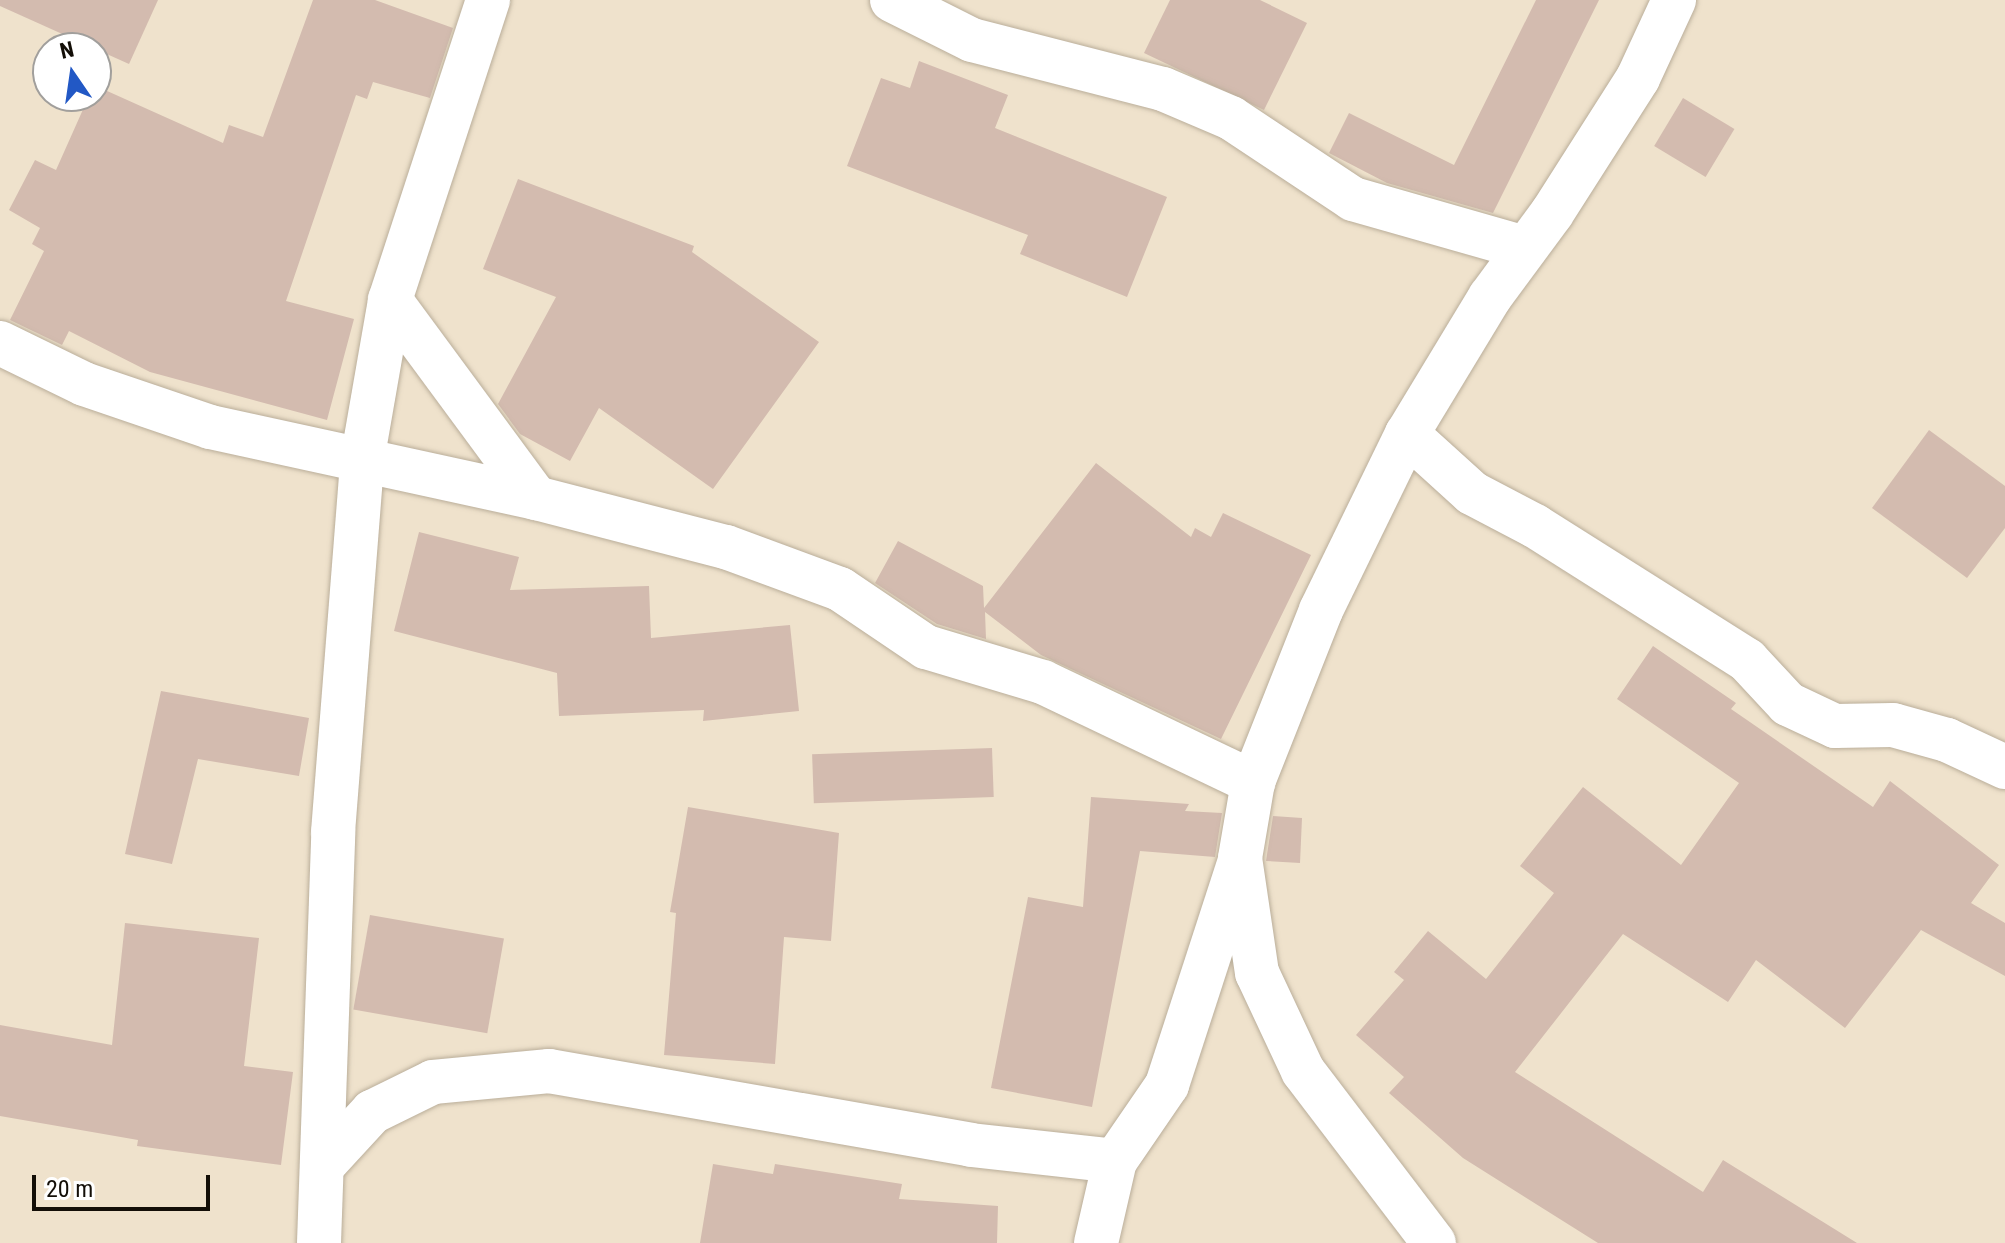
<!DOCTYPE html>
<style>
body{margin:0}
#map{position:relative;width:2005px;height:1243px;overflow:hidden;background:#efe2cc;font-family:"Roboto Condensed",sans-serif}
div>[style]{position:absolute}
.building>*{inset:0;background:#d3bbaf;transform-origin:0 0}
.roads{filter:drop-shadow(0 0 2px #baae9a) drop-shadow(0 0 2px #baae9a)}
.minor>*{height:44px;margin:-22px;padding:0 22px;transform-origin:22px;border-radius:22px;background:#fff}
span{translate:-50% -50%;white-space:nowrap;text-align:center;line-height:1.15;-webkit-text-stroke:7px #fff;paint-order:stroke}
.north{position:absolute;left:32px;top:32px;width:80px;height:80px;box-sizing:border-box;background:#fff;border:2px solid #a19f9c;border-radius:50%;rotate:347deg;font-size:22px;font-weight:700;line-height:32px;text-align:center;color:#130e07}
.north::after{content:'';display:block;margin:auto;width:28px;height:36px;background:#2258c5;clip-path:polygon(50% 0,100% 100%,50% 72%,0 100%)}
.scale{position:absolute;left:32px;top:1175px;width:178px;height:36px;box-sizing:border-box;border:4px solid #130e07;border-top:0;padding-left:10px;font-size:24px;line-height:28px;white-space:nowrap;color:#130e07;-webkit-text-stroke:6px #fff;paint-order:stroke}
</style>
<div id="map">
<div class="building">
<div style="clip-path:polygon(0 0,158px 0,129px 64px,0 6px)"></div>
<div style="clip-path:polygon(313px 0,375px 0,453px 28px,430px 98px,373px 82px,367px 99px,356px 95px,286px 301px,354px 319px,327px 420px,150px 372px,69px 331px,62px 345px,10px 320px,44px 251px,32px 244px,40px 228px,9px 210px,35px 160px,56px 170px,89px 96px,96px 96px,96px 86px,223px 143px,229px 125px,263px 137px)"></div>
<div style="clip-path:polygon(1170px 0,1260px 0,1307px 23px,1264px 110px,1144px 53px)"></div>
<div style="clip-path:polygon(1536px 0,1599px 0,1493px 213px,1387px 183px,1329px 153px,1349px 113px,1454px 165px)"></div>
<div style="clip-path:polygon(919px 61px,1008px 95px,995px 128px,1167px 197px,1127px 297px,1020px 254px,1028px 235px,847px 166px,881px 78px,910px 88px)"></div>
<div style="left:1683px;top:98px;width:60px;height:56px;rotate:31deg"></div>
<div style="clip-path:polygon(518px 179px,694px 246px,692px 252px,819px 342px,713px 489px,599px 408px,570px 461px,520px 434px,498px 404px,556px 297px,483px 269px)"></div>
<div style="clip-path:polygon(1929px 430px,2005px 486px,2005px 528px,1967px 578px,1872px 508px)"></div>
<div style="clip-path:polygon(1096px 463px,1191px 537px,1195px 528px,1211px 537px,1223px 513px,1311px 555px,1221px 739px,1041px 655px,985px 612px,986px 639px,937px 624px,875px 583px,898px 541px,983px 586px,984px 608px)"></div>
<div style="clip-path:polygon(419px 532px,519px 557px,510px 590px,649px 586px,651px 638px,790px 625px,799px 711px,703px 721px,704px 710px,559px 716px,557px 673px,394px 631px)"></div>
<div style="clip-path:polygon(1653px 646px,1736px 703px,1731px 709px,1873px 807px,1890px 781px,1999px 865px,1971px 903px,2005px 923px,2005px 976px,1921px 930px,1845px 1028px,1756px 960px,1728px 1002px,1623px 934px,1515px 1072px,1703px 1192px,1723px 1160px,1857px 1243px,1598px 1243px,1463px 1158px,1389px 1093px,1404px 1077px,1356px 1035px,1404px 980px,1394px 972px,1428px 931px,1486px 979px,1554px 893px,1520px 866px,1583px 787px,1681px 865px,1739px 783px,1617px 699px)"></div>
<div style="clip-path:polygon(161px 691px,309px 718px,299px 776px,198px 759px,172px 864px,125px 854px)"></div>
<div style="left:992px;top:748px;width:49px;height:180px;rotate:88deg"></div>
<div style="clip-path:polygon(1091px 797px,1189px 804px,1185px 811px,1222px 813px,1215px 857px,1140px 851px,1092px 1107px,991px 1088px,1028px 897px,1083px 907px)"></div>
<div style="clip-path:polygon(688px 807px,839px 833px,831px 941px,784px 937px,775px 1064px,664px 1055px,676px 913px,670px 912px)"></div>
<div style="clip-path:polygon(1273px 816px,1302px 818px,1300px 863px,1266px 861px)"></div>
<div style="left:370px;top:915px;width:136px;height:96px;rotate:10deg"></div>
<div style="clip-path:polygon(125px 923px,259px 938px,244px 1066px,293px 1072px,281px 1165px,137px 1146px,138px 1140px,0 1116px,0 1025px,112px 1045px)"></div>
<div style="clip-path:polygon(713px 1164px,773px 1174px,775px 1164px,902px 1184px,899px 1199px,998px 1206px,997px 1243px,700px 1243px)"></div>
</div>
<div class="roads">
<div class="minor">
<div style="left:892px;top:0;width:89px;rotate:26.6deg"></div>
<div style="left:972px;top:40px;width:197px;rotate:14.4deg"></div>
<div style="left:1163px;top:89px;width:74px;rotate:23.1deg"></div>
<div style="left:1231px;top:118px;width:146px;rotate:33.6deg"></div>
<div style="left:1353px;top:199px;width:179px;rotate:15.9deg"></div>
<div style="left:390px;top:300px;width:246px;rotate:53.6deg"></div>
<div style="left:0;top:343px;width:93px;rotate:26deg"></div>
<div style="left:84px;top:384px;width:133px;rotate:18.8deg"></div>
<div style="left:210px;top:427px;width:334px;rotate:12.3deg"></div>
<div style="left:536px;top:498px;width:196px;rotate:14.5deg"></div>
<div style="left:726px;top:547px;width:121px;rotate:20.2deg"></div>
<div style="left:840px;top:589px;width:104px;rotate:34deg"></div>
<div style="left:926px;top:647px;width:122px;rotate:16.7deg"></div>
<div style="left:1043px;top:682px;width:233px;rotate:25.5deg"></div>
<div style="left:1407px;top:434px;width:88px;rotate:42.2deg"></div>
<div style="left:1472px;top:493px;width:71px;rotate:27.6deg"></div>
<div style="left:1535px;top:526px;width:251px;rotate:32.3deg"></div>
<div style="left:1747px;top:660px;width:60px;rotate:47deg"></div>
<div style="left:1788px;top:704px;width:52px;rotate:25.1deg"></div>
<div style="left:1835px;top:726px;width:58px;rotate:-1deg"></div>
<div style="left:1893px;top:725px;width:56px;rotate:15.5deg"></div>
<div style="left:1947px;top:740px;width:64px;rotate:25deg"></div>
<div style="left:324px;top:1164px;width:71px;rotate:-47.3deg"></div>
<div style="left:372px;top:1112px;width:68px;rotate:-26.2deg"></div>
<div style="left:433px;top:1082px;width:117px;rotate:-5.4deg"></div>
<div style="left:549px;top:1071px;width:428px;rotate:9.9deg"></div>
<div style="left:971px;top:1145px;width:145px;rotate:6.3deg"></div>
<div style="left:319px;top:1243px;width:411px;rotate:-88deg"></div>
<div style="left:333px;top:832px;width:372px;rotate:-85.5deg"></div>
<div style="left:362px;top:461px;width:163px;rotate:-80.1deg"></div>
<div style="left:390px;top:300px;width:316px;rotate:-71.9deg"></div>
<div style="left:1096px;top:1243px;width:84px;rotate:-77deg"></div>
<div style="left:1115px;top:1161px;width:92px;rotate:-55.6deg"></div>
<div style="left:1167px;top:1085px;width:233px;rotate:-72deg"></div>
<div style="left:1434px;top:1243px;width:216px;rotate:-127.3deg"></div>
<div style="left:1303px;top:1071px;width:108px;rotate:-115.1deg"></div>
<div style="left:1257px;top:973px;width:116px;rotate:-98.4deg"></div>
<div style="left:1240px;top:858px;width:77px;rotate:-80.3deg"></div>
<div style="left:1253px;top:782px;width:185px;rotate:-68.4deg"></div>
<div style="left:1321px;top:610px;width:196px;rotate:-64deg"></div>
<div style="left:1407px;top:434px;width:160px;rotate:-58.8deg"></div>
<div style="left:1490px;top:297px;width:104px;rotate:-53.6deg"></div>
<div style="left:1552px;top:213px;width:160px;rotate:-57.5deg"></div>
<div style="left:1638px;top:78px;width:86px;rotate:-65.2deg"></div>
</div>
</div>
<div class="north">N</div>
<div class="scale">20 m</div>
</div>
